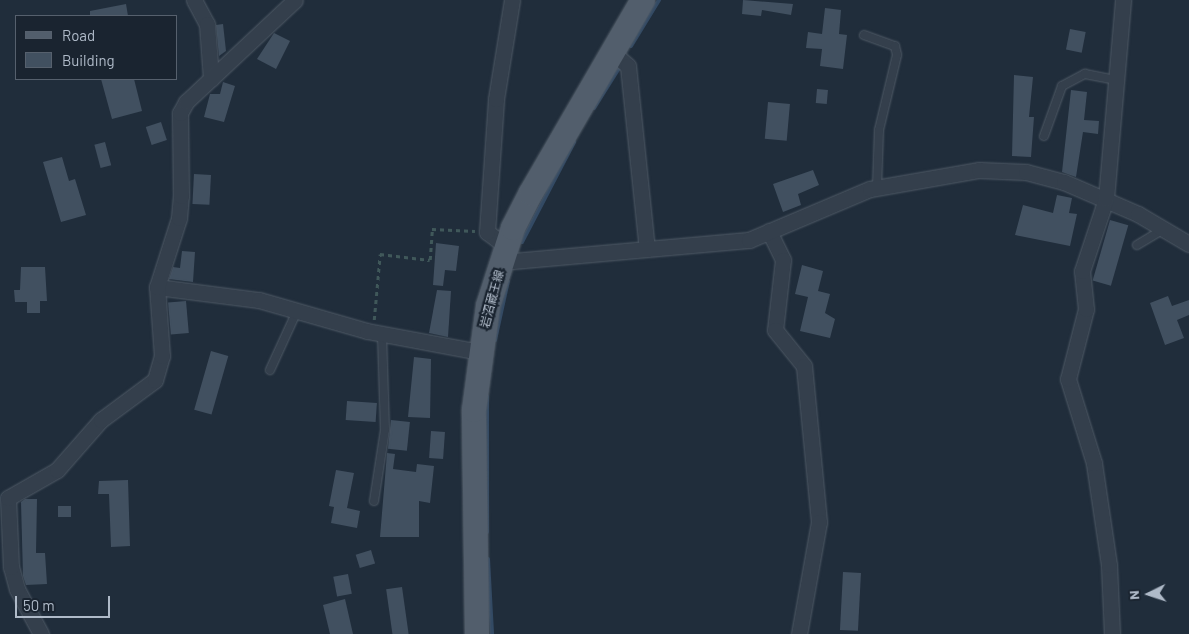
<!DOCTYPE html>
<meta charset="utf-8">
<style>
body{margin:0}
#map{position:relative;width:1189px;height:634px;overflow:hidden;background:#202d3b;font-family:Barlow,"Noto Sans JP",sans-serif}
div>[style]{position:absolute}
.stream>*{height:4px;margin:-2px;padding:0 2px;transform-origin:2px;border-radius:2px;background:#334a64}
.building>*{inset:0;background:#415060;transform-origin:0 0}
.path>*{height:2.5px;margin-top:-1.25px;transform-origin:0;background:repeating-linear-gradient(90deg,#40585a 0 4px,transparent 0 8px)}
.roads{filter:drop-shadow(0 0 1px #4f5a66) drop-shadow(0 0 1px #4f5a66)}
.lane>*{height:8px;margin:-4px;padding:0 4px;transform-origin:4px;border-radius:4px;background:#343f4c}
.street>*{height:15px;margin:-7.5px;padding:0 7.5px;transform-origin:7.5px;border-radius:7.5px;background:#343f4c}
.primary>*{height:24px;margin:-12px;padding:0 12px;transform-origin:12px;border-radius:12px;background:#525e6c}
span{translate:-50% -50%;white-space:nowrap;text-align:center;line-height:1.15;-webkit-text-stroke:4.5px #1a2430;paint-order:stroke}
.street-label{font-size:12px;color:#afbac8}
.legend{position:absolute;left:15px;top:15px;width:162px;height:65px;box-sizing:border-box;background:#1a2430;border:1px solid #56606d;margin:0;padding:6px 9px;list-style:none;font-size:15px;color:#afbac8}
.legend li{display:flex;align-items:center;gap:10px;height:25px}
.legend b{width:25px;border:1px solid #56606d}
.north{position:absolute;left:1124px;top:569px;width:50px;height:50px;-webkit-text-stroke:4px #1a2430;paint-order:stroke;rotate:266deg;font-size:14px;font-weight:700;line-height:20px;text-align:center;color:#afbac8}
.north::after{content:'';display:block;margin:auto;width:18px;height:22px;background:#afbac8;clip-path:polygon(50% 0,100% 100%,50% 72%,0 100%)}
.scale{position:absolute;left:15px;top:596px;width:95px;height:22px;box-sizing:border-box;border:2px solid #afbac8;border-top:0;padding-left:6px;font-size:15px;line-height:18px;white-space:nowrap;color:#afbac8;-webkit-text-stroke:4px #1a2430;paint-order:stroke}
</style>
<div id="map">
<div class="stream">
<div style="left:631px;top:46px;width:54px;rotate:-58.7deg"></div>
<div style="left:594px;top:108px;width:47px;rotate:-58deg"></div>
<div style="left:522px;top:242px;width:113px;rotate:-62.5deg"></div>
<div style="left:495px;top:340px;width:60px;rotate:-77.6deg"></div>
<div style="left:487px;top:396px;width:136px;rotate:90deg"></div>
<div style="left:488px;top:559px;width:75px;rotate:86.9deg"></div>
</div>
<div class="building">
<div style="clip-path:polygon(743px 0,793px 4px,791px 15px,762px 10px,761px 16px,742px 14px)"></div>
<div style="clip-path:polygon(126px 4px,128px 16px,90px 16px,90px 11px)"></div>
<div style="clip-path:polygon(825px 8px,841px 10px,839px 34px,847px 35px,843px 69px,820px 66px,822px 49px,806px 48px,808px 32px,822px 34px)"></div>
<div style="clip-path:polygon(223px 24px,226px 51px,219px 56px,216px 25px)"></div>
<div style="left:1070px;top:29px;width:16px;height:21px;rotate:11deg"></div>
<div style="clip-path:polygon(274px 33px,290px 41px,276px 69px,257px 59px)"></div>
<div style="clip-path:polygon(1014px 75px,1033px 77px,1029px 117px,1034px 117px,1031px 157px,1012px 156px)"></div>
<div style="clip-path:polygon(101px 79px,134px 79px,142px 111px,112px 119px)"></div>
<div style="clip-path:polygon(223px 82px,235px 86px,224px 122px,204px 117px,210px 94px,220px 94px)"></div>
<div style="left:817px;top:89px;width:11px;height:14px;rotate:5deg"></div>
<div style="clip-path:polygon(1071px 90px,1087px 92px,1084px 120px,1099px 121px,1098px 134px,1083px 132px,1076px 177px,1062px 172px)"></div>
<div style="left:768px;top:102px;width:22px;height:37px;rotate:5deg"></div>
<div style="left:161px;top:122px;width:19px;height:16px;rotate:72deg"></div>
<div style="left:105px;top:142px;width:24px;height:11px;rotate:75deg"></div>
<div style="clip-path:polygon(62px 157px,69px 181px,75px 179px,86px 215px,61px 222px,43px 162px)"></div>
<div style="clip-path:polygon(813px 170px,819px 185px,798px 194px,801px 205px,783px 212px,773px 184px)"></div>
<div style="left:194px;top:174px;width:17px;height:30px;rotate:3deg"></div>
<div style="clip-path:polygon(1057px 195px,1072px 198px,1069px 213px,1077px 214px,1070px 246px,1015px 235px,1023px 205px,1053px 213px)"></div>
<div style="left:1110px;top:220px;width:19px;height:63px;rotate:16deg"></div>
<div style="clip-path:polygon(436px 243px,459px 246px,456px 271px,445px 270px,443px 286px,433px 285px)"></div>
<div style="clip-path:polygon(182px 251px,195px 252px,193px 282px,169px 279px,173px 267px,180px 268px)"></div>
<div style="clip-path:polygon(802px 265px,823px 271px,818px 291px,830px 294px,825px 313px,835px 319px,830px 338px,800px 331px,808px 297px,795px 294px)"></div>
<div style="clip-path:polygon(21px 267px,45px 267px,47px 301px,40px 301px,40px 313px,27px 313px,27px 302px,15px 302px,14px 290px,20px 290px)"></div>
<div style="clip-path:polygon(437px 290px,451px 291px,448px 337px,429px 333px)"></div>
<div style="clip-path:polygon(1168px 296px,1172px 306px,1189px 300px,1189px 315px,1177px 320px,1184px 338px,1165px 345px,1150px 303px)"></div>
<div style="left:186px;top:301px;width:32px;height:18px;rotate:85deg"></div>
<div style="left:211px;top:351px;width:18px;height:61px;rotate:16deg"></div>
<div style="clip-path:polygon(414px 357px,431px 359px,430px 418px,408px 417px)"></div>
<div style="left:347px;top:401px;width:30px;height:19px;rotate:4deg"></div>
<div style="left:391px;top:420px;width:19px;height:29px;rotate:6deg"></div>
<div style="left:431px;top:431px;width:14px;height:27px;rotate:4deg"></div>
<div style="clip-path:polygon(387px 453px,395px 454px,393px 469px,416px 472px,417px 464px,434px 466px,430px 503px,419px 501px,419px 537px,380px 537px)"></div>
<div style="clip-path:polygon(336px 470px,354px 473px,347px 508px,360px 511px,357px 528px,331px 523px,334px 507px,329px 506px)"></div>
<div style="clip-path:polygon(128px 480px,130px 546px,111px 547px,109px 494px,98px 494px,99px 481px)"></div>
<div style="clip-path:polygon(25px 499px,37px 499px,36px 553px,45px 553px,47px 584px,26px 585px,23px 576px,21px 502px)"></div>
<div style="left:58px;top:506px;width:13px;height:11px"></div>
<div style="left:371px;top:550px;width:14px;height:16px;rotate:73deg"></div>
<div style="left:843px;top:572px;width:18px;height:58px;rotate:3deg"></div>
<div style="left:348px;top:574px;width:20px;height:15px;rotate:79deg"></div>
<div style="left:402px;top:587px;width:48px;height:16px;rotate:82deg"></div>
<div style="clip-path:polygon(345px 599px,353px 634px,330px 634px,323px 605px)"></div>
</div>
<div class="path">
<div style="left:374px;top:320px;width:66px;rotate:-84.8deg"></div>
<div style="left:380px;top:254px;width:50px;rotate:6.8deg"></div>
<div style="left:430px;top:260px;width:31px;rotate:-86deg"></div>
<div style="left:432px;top:229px;width:43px;rotate:2.7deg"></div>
</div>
<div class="roads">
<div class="lane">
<div style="left:864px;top:35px;width:33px;rotate:20deg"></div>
<div style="left:895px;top:46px;width:9px;rotate:77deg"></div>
<div style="left:897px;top:55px;width:77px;rotate:103.5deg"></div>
<div style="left:879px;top:130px;width:57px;rotate:92deg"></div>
<div style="left:1044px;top:136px;width:53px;rotate:-70.2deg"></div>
<div style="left:1062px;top:86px;width:26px;rotate:-28deg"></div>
<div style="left:1085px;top:74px;width:32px;rotate:11deg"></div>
<div style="left:1137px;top:245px;width:31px;rotate:-31deg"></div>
<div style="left:270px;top:370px;width:65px;rotate:-65.4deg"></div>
<div style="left:374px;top:501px;width:72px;rotate:-81.2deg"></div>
<div style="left:385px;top:430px;width:96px;rotate:-91.8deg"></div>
</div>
<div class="street">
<div style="left:194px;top:0;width:27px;rotate:62deg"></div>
<div style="left:207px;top:24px;width:55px;rotate:85.8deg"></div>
<div style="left:612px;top:52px;width:21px;rotate:41deg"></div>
<div style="left:628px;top:66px;width:184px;rotate:84.1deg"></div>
<div style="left:769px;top:231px;width:32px;rotate:64deg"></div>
<div style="left:783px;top:260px;width:70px;rotate:96.5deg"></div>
<div style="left:775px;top:330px;width:46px;rotate:51.1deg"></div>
<div style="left:804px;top:366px;width:157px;rotate:84.5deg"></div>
<div style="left:819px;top:522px;width:114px;rotate:100.1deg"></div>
<div style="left:507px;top:247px;width:25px;rotate:-143deg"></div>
<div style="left:487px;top:232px;width:133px;rotate:-86.1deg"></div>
<div style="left:496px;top:99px;width:100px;rotate:-80.8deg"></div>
<div style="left:501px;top:262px;width:249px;rotate:-5.1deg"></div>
<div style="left:749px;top:240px;width:131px;rotate:-22.9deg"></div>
<div style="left:870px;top:189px;width:111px;rotate:-9.9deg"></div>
<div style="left:979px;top:170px;width:47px;rotate:2.4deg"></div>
<div style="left:1026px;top:172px;width:39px;rotate:15deg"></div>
<div style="left:1064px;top:182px;width:81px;rotate:23.4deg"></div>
<div style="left:1138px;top:214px;width:59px;rotate:30.5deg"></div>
<div style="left:157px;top:287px;width:103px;rotate:7.3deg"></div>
<div style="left:259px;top:300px;width:112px;rotate:16deg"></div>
<div style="left:367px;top:331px;width:114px;rotate:10.6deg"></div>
<div style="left:41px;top:634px;width:51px;rotate:-118.1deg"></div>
<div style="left:17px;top:589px;width:23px;rotate:-105deg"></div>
<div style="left:11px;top:567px;width:69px;rotate:-92.5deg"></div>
<div style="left:8px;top:498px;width:56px;rotate:-29.7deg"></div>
<div style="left:57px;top:470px;width:67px;rotate:-48.7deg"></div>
<div style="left:101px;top:420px;width:67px;rotate:-36.5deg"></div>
<div style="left:155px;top:380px;width:25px;rotate:-74deg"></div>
<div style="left:162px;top:356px;width:69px;rotate:-94.1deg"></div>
<div style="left:157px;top:287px;width:72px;rotate:-72.3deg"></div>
<div style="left:179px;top:218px;width:22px;rotate:-85deg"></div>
<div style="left:181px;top:196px;width:83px;rotate:-90.7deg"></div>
<div style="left:180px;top:113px;width:13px;rotate:-61deg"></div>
<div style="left:186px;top:102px;width:149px;rotate:-43.1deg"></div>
<div style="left:1112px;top:634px;width:69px;rotate:-92.5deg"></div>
<div style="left:1109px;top:565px;width:103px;rotate:-98.4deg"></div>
<div style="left:1094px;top:463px;width:88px;rotate:-107.2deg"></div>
<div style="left:1068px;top:379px;width:72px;rotate:-75.6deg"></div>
<div style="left:1086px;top:309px;width:38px;rotate:-96deg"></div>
<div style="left:1082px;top:271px;width:76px;rotate:-71.6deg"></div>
<div style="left:1106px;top:199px;width:200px;rotate:-85.1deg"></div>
</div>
<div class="primary">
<div style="left:477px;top:634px;width:224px;rotate:-90.8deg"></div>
<div style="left:474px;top:410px;width:105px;rotate:-82.3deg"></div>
<div style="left:488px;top:306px;width:82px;rotate:-72.2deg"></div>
<div style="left:513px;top:228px;width:39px;rotate:-63deg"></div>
<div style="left:531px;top:193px;width:223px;rotate:-59.9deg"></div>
</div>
</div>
<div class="street-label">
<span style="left:492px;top:299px;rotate:-75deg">岩沼蔵王線</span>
</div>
<ul class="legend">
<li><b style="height:6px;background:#525e6c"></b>Road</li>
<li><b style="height:14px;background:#415060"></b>Building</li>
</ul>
<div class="north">N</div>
<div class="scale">50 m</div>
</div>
